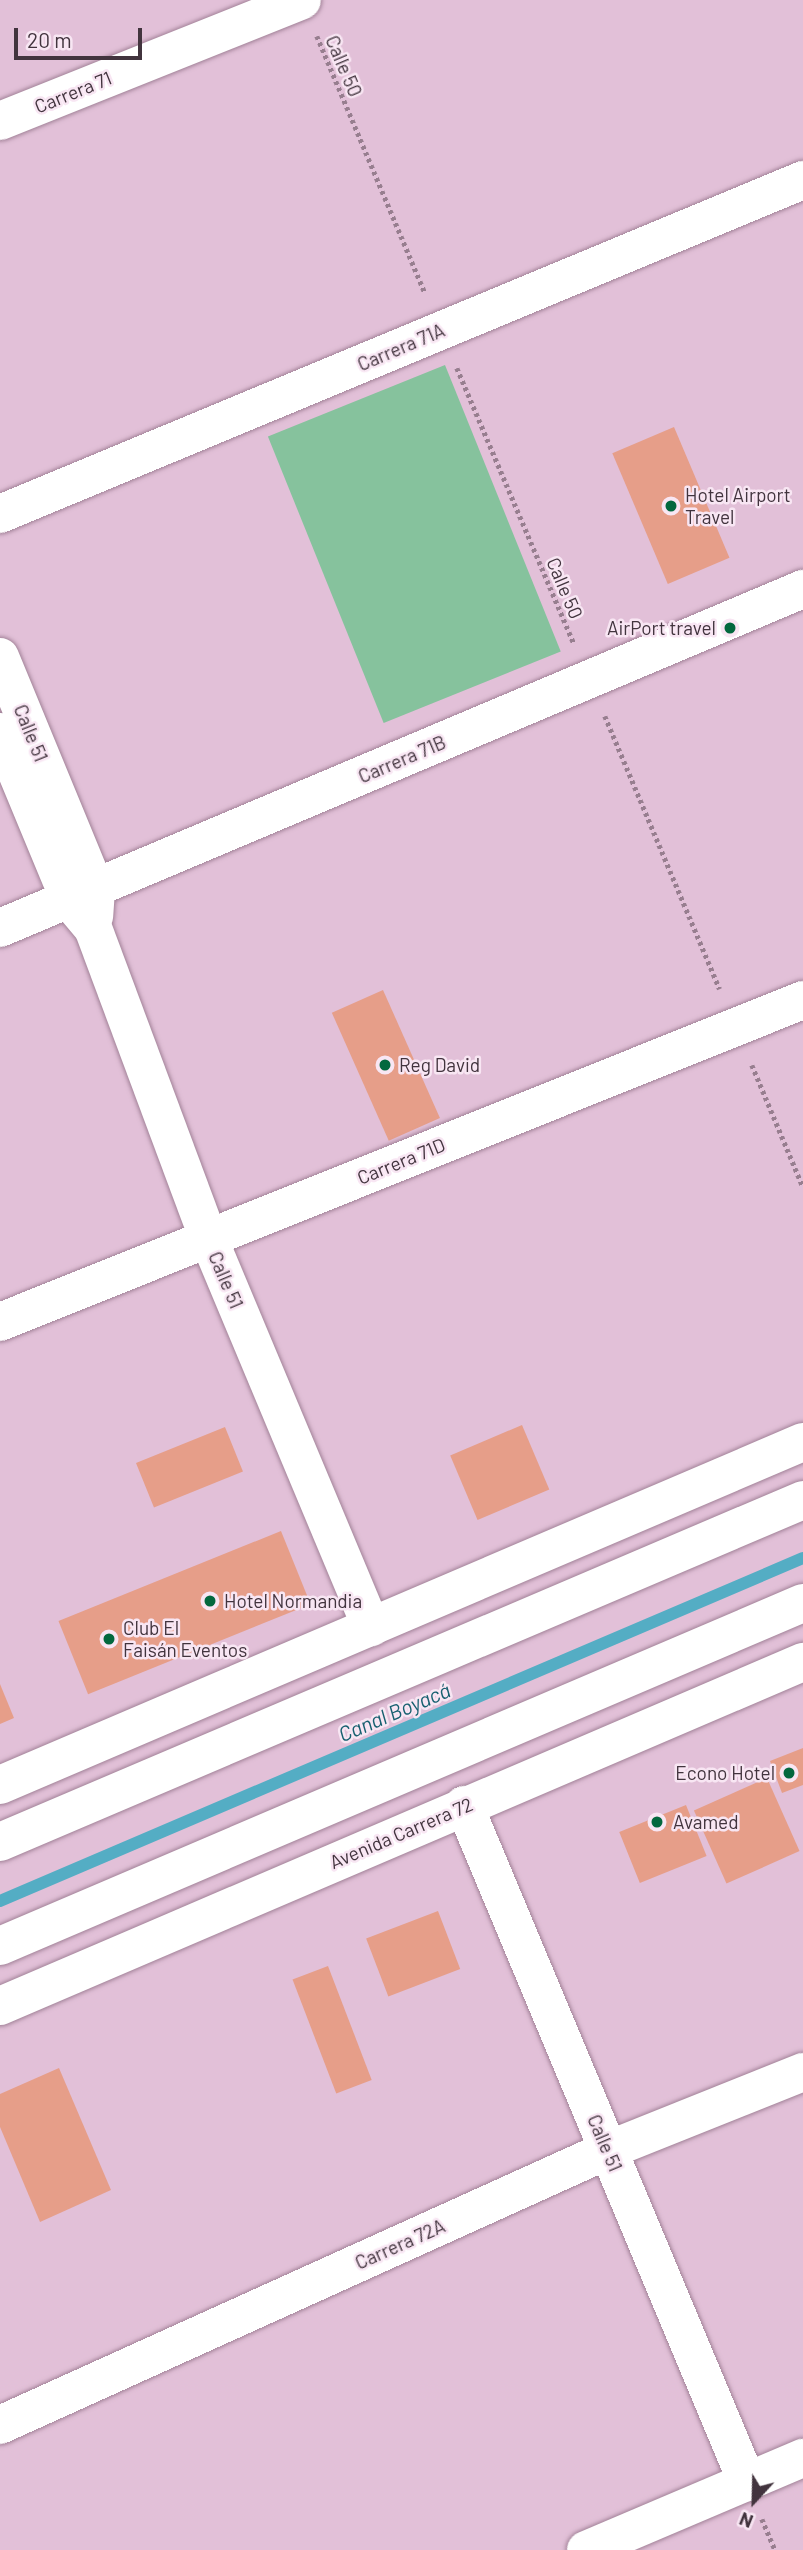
<!DOCTYPE html>
<meta charset="utf-8">
<style>
body{margin:0}
#map{position:relative;width:803px;height:2550px;overflow:hidden;background:#e2c0d8;font-family:Barlow,sans-serif}
div>[style]{position:absolute}
.green>*{inset:0;background:#86c29d;transform-origin:0 0}
.stream>*{height:12px;margin:-6px;padding:0 6px;transform-origin:6px;border-radius:6px;background:#54adc4}
.building>*{inset:0;background:#e69e89;transform-origin:0 0}
.path>*{height:4.5px;margin-top:-2.25px;transform-origin:0;background:repeating-linear-gradient(90deg,#977e8f 0 3.5px,transparent 0 7px)}
.roads{filter:drop-shadow(0 0 2px #a28298) drop-shadow(0 0 2px #a28298)}
.minor>*{height:38px;margin:-19px;padding:0 19px;transform-origin:19px;border-radius:19px;background:#fff}
.highway>*{height:38px;margin:-19px;padding:0 19px;transform-origin:19px;border-radius:19px;background:#fff}
.dots>*{width:19px;height:19px;translate:-50% -50%;box-sizing:border-box;border:4px solid #f8e6f3;border-radius:50%}
span{translate:-50% -50%;white-space:nowrap;text-align:center;line-height:1.15;-webkit-text-stroke:5px #f8e6f3;paint-order:stroke}
.street-label{font-size:19px;color:#42343e}
.poi-label{font-size:19px;color:#42343e}
.left{translate:0 -50%;text-align:left}
.right{translate:-100% -50%;text-align:right}
.water-label{font-size:21px;color:#176070;font-style:italic}
.north{position:absolute;left:719px;top:2466px;width:70px;height:70px;-webkit-text-stroke:5px #f8e6f3;paint-order:stroke;rotate:202deg;font-size:19px;font-weight:700;line-height:28px;text-align:center;color:#42343e}
.north::after{content:'';display:block;margin:auto;width:24px;height:32px;background:#42343e;clip-path:polygon(50% 0,100% 100%,50% 72%,0 100%)}
.scale{position:absolute;left:14px;top:28px;width:128px;height:32px;box-sizing:border-box;border:4px solid #42343e;border-top:0;padding-left:9px;font-size:21px;line-height:24px;white-space:nowrap;color:#42343e;-webkit-text-stroke:5px #f8e6f3;paint-order:stroke}
</style>
<div id="map">
<div class="green">
<div style="left:445px;top:365px;width:309px;height:191px;rotate:68deg"></div>
</div>
<div class="stream">
<div style="left:0;top:1901px;width:873px;rotate:-23.13deg"></div>
</div>
<div class="building">
<div style="left:674px;top:427px;width:142px;height:67px;rotate:67deg"></div>
<div style="left:383px;top:990px;width:140px;height:56px;rotate:66deg"></div>
<div style="left:522px;top:1425px;width:70px;height:78px;rotate:67deg"></div>
<div style="left:225px;top:1427px;width:48px;height:96px;rotate:68deg"></div>
<div style="left:281px;top:1531px;width:79px;height:240px;rotate:68deg"></div>
<div style="clip-path:polygon(0 1684px,14px 1718px,0 1724px)"></div>
<div style="clip-path:polygon(803px 1748px,803px 1785px,782px 1793px,770px 1761px)"></div>
<div style="left:767px;top:1778px;width:80px;height:80px;rotate:66deg"></div>
<div style="left:686px;top:1805px;width:55px;height:72px;rotate:68deg"></div>
<div style="left:438px;top:1911px;width:62px;height:77px;rotate:69deg"></div>
<div style="left:328px;top:1966px;width:122px;height:38px;rotate:69deg"></div>
<div style="clip-path:polygon(59px 2068px,111px 2190px,40px 2222px,0 2127px,0 2094px)"></div>
</div>
<div class="path">
<div style="left:317px;top:36px;width:279px;rotate:67.2deg"></div>
<div style="left:457px;top:368px;width:300px;rotate:67deg"></div>
<div style="left:605px;top:716px;width:296px;rotate:67.2deg"></div>
<div style="left:752px;top:1065px;width:132px;rotate:67.3deg"></div>
<div style="left:762px;top:2519px;width:34px;rotate:67deg"></div>
</div>
<div class="roads">
<div class="minor">
<div style="left:0;top:121px;width:325px;rotate:-21.8deg"></div>
<div style="left:0;top:514px;width:870px;rotate:-22.58deg"></div>
<div style="left:0;top:657px;width:252px;rotate:67.6deg"></div>
<div style="left:96px;top:890px;width:26px;rotate:94deg"></div>
<div style="left:0;top:732px;width:183px;rotate:67.5deg"></div>
<div style="left:70px;top:901px;width:35px;rotate:50deg"></div>
<div style="left:93px;top:928px;width:330px;rotate:69.6deg"></div>
<div style="left:208px;top:1237px;width:423px;rotate:67.3deg"></div>
<div style="left:0;top:928px;width:872px;rotate:-22.89deg"></div>
<div style="left:0;top:1322px;width:865px;rotate:-21.85deg"></div>
<div style="left:464px;top:1805px;width:734px;rotate:67.31deg"></div>
<div style="left:0;top:2425px;width:667px;rotate:-24.34deg"></div>
<div style="left:608px;top:2150px;width:210px;rotate:-21.8deg"></div>
<div style="left:586px;top:2550px;width:236px;rotate:-23deg"></div>
</div>
<div class="highway">
<div style="left:0;top:1785px;width:873px;rotate:-23.13deg"></div>
<div style="left:0;top:1842px;width:873px;rotate:-23.07deg"></div>
<div style="left:0;top:1946px;width:873px;rotate:-23.13deg"></div>
<div style="left:0;top:2006px;width:874px;rotate:-23.19deg"></div>
</div>
</div>
<div class="dots">
<div style="left:671px;top:506px;background:#03683e"></div>
<div style="left:730px;top:628px;background:#03683e"></div>
<div style="left:385px;top:1065px;background:#03683e"></div>
<div style="left:210px;top:1601px;background:#03683e"></div>
<div style="left:109px;top:1639px;background:#03683e"></div>
<div style="left:789px;top:1773px;background:#03683e"></div>
<div style="left:657px;top:1822px;background:#03683e"></div>
</div>
<div class="street-label">
<span style="left:344px;top:66px;rotate:67deg">Calle 50</span>
<span style="left:73px;top:92px;rotate:-22deg">Carrera 71</span>
<span style="left:401px;top:347px;rotate:-23deg">Carrera 71A</span>
<span style="left:565px;top:588px;rotate:67deg">Calle 50</span>
<span style="left:31px;top:733px;rotate:68deg">Calle 51</span>
<span style="left:402px;top:759px;rotate:-23deg">Carrera 71B</span>
<span style="left:401px;top:1161px;rotate:-22deg">Carrera 71D</span>
<span style="left:226px;top:1280px;rotate:67deg">Calle 51</span>
<span style="left:401px;top:1833px;rotate:-23deg">Avenida Carrera 72</span>
<span style="left:605px;top:2143px;rotate:67deg">Calle 51</span>
<span style="left:400px;top:2244px;rotate:-24deg">Carrera 72A</span>
</div>
<div class="poi-label">
<span class="left" style="left:685px;top:506px">Hotel Airport<br>Travel</span>
<span class="right" style="left:716px;top:628px">AirPort travel</span>
<span class="left" style="left:399px;top:1065px">Reg David</span>
<span class="left" style="left:224px;top:1601px">Hotel Normandia</span>
<span class="left" style="left:123px;top:1639px">Club El<br>Faisán Eventos</span>
<span class="right" style="left:775px;top:1773px">Econo Hotel</span>
<span class="left" style="left:673px;top:1822px">Avamed</span>
</div>
<div class="water-label">
<span style="left:394px;top:1712px;rotate:-23deg">Canal Boyacá</span>
</div>
<div class="north">N</div>
<div class="scale">20 m</div>
</div>
